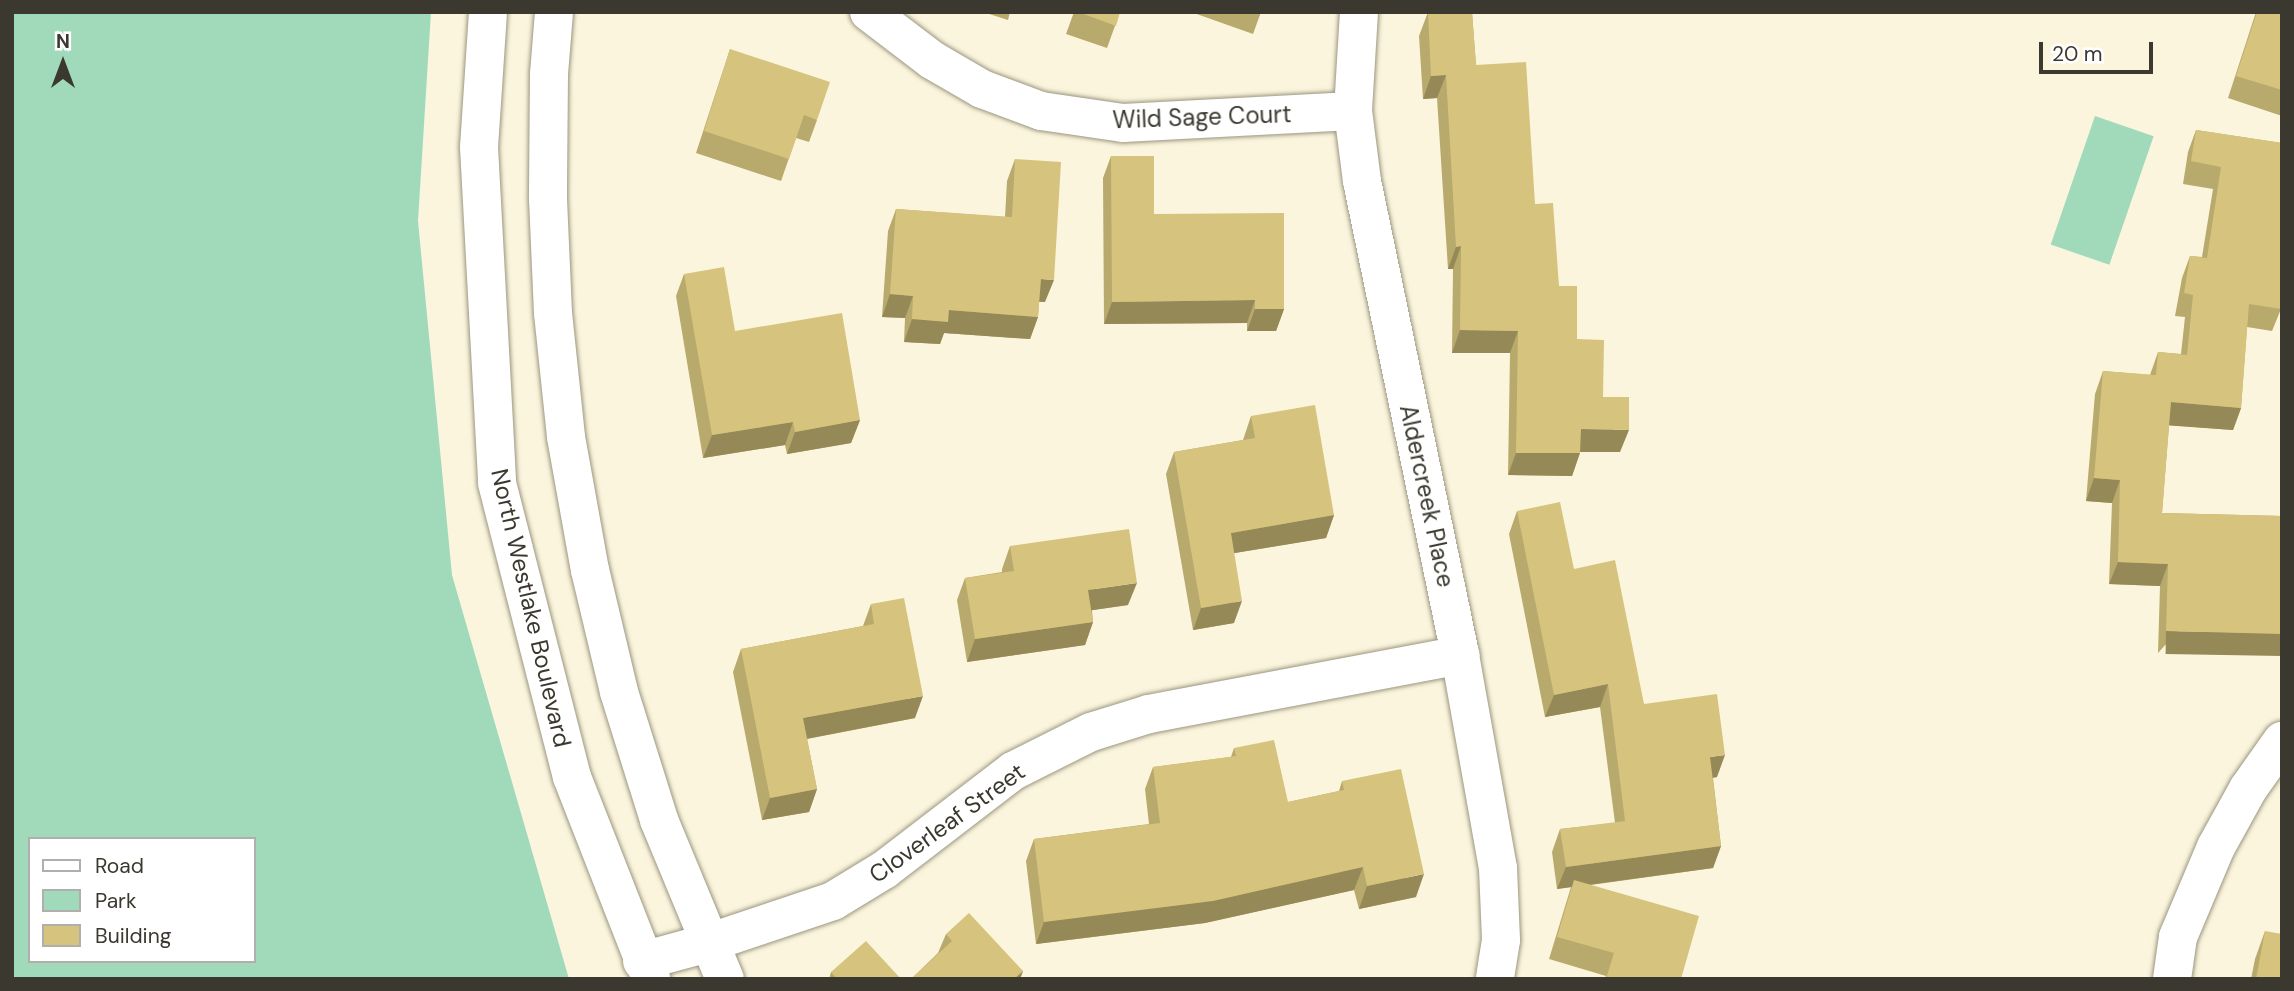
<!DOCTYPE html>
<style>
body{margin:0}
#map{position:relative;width:2294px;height:991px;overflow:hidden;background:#fbf5dd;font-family:"DM Sans",sans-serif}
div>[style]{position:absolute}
.green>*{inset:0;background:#a1dabb;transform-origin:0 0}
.roads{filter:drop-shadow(0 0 2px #9b9680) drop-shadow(0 0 2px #9b9680)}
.street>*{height:38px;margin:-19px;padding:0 19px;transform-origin:19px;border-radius:19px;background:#fff}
.secondary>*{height:38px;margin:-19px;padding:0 19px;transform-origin:19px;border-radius:19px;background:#fff}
.wall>*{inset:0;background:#b8a96c}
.shaded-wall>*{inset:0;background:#968958;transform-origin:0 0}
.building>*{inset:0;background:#d6c47e}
span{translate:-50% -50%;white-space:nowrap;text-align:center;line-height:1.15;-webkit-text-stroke:6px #fff;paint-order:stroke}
.street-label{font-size:24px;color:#3a382f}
.frame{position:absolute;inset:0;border:14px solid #3a382f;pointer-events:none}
.legend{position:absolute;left:28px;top:837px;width:228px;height:126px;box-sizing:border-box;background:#fff;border:2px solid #b0afac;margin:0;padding:9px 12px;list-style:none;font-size:21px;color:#3a382f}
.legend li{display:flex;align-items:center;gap:14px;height:35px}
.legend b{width:35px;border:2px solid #b0afac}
.north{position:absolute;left:28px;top:28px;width:70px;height:70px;-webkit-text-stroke:5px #fff;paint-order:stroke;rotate:0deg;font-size:19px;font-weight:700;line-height:28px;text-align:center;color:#3a382f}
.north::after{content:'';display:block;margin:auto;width:24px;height:32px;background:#3a382f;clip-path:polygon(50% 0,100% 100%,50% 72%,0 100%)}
.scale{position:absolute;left:2039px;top:42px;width:114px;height:32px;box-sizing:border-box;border:4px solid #3a382f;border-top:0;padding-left:9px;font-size:21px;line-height:24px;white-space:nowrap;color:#3a382f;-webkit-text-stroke:5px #fff;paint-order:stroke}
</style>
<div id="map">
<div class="green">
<div style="clip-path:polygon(evenodd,12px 12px,431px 12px,418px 221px,452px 575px,569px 979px,12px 979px,12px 12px,30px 839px,254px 839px,254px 961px,30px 961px,30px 839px)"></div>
<div style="left:2095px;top:116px;width:62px;height:136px;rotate:19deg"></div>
</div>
<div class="roads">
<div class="street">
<div style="left:869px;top:12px;width:79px;rotate:37.3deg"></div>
<div style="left:932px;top:60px;width:58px;rotate:30.1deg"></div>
<div style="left:982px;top:89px;width:63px;rotate:20.4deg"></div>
<div style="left:1041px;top:111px;width:83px;rotate:8.3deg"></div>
<div style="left:1123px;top:123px;width:230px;rotate:-3deg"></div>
<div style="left:1359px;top:12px;width:99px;rotate:93.5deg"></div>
<div style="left:1353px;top:111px;width:71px;rotate:82.7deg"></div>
<div style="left:1362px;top:181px;width:484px;rotate:78.3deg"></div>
<div style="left:1460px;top:655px;width:216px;rotate:79.9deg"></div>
<div style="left:1498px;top:868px;width:72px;rotate:87.6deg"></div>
<div style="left:1501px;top:940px;width:39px;rotate:99deg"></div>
<div style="left:642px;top:961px;width:68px;rotate:-15.3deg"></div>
<div style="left:708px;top:943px;width:132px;rotate:-18.6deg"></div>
<div style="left:833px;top:901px;width:60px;rotate:-31.3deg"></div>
<div style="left:884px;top:870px;width:163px;rotate:-37.5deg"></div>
<div style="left:1013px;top:771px;width:87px;rotate:-26.6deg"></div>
<div style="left:1091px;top:732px;width:61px;rotate:-17.2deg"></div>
<div style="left:1149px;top:714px;width:317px;rotate:-10.7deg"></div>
<div style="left:2172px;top:979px;width:42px;rotate:-81.9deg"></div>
<div style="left:2178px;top:937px;width:98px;rotate:-67.1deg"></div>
<div style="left:2216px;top:847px;width:66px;rotate:-61.1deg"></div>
<div style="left:2248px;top:789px;width:59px;rotate:-54.7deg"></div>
</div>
<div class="secondary">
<div style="left:488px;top:12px;width:135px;rotate:93.8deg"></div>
<div style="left:479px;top:147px;width:336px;rotate:86.9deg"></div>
<div style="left:497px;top:483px;width:303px;rotate:75.7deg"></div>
<div style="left:572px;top:777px;width:217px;rotate:68.6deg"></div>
<div style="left:554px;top:12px;width:62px;rotate:94.6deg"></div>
<div style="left:549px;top:74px;width:125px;rotate:90.5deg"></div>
<div style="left:548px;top:199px;width:114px;rotate:87.5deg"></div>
<div style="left:553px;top:313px;width:125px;rotate:84deg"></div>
<div style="left:566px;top:437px;width:135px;rotate:79.8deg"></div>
<div style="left:590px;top:570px;width:125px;rotate:76.6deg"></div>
<div style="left:619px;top:692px;width:134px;rotate:72.6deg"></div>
<div style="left:659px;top:820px;width:172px;rotate:67.5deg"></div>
</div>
</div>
<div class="wall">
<div style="clip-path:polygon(983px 12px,1010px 12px,1008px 20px)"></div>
<div style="clip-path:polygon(1074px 12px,1120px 12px,1107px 48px,1066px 34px)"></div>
<div style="clip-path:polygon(1191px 12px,1261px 12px,1253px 34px)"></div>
<div style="clip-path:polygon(1428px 12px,1472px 12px,1476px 65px,1535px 204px,1559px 286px,1577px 339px,1603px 397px,1620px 452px,1580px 452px,1572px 476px,1508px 475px,1510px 353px,1452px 353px,1453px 269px,1448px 269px,1437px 98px,1423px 99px,1419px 36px)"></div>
<div style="clip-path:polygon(2256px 12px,2282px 12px,2282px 116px,2228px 98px)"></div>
<div style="clip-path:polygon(730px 49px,817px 120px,809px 142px,796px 138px,781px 181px,696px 153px)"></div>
<div style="clip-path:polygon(2196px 130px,2282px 143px,2281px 309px,2272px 331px,2247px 327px,2241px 408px,2233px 430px,2169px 425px,2162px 513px,2282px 516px,2158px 653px,2160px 586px,2109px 584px,2112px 503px,2086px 501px,2095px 394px,2103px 371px,2150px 375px,2158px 352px,2181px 354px,2185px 317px,2175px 316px,2182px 278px,2190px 256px,2202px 257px,2213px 189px,2183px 184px,2188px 152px)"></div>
<div style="clip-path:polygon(1111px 156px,1154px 214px,1284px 309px,1276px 331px,1247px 331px,1247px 323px,1104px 324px,1103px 178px)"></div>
<div style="clip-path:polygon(1015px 159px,1045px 302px,1039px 302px,1038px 317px,1030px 339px,944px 333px,940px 344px,904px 342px,905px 318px,882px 317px,888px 231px,896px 209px,1005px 217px,1007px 181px)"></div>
<div style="clip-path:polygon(684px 274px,735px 331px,860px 420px,851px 443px,787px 454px,785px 445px,703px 458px,676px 296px)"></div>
<div style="clip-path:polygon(1251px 416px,1334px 515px,1326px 538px,1234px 553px,1234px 623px,1193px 630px,1166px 474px,1174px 452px,1243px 440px)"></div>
<div style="clip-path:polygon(1517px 511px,1574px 569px,1644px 704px,1717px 777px,1713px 778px,1721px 846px,1713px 868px,1591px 885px,1681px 979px,1605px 979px,1606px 976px,1549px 959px,1571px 887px,1557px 889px,1552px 852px,1560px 829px,1615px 823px,1600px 707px,1545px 717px,1509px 534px)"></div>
<div style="clip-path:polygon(1010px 546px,1128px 605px,1092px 610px,1093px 622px,1085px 645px,967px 662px,957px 600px,965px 578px,1002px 572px,1002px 569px)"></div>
<div style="clip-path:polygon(871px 604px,915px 718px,807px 739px,817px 789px,809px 812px,762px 820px,733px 672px,741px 649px,863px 626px)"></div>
<div style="clip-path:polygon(1234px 748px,1288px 802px,1339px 791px,1342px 781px,1416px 897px,1359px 909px,1354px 890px,1205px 923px,1036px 944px,1026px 861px,1034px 839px,1149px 824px,1145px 789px,1153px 767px,1231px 757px)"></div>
<div style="clip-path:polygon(2265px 931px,2282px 979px,2251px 979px,2255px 959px)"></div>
<div style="clip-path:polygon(946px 934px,1023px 971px,1020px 979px,911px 979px,938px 953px)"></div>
<div style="clip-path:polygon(831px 972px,901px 979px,829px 979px)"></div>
</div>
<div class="shaded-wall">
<div style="clip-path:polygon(1446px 75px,1437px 98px,1423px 99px,1431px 76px)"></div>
<div style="clip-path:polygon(1461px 246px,1453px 269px,1448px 269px,1456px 247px)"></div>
<div style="clip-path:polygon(1041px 279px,1054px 280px,1045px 302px,1033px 301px)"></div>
<div style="clip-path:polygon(890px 294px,913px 296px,905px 318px,882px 317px)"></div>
<div style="clip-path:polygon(1255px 300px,1247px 323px,1104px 324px,1112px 302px)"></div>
<div style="clip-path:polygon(1255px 309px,1284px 309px,1276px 331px,1247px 331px)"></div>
<div style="clip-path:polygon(949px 310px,1038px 317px,1030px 339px,944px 333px,940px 344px,904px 342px,912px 319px)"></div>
<div style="clip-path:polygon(1460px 330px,1518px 331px,1510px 353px,1452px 353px)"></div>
<div style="clip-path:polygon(2171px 402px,2241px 408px,2233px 430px,2163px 425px)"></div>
<div style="clip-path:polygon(860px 420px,851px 443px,787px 454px,795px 432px)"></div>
<div style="clip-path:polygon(793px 422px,785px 445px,703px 458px,712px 435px)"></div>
<div style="clip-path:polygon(1581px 429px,1629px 430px,1620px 452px,1573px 452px)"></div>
<div style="clip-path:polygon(1516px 453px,1580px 453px,1572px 476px,1508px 475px)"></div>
<div style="clip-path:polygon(2094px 478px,2120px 480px,2112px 503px,2086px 501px)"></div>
<div style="clip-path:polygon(1334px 515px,1326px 538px,1223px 555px,1231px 533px)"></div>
<div style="clip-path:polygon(2118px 562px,2168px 564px,2160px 586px,2109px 584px)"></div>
<div style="clip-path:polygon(1137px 583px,1128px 605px,1080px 612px,1088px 590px)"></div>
<div style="clip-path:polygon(1242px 601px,1234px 623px,1193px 630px,1201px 608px)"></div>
<div style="clip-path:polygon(1093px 622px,1085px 645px,967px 662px,975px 639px)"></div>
<div style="left:2166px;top:631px;width:116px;height:23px;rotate:1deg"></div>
<div style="clip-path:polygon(1608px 684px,1600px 707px,1545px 717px,1554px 695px)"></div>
<div style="clip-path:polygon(923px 696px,915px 718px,795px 741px,803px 718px)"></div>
<div style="clip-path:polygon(1725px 755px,1717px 777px,1702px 779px,1710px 757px)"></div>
<div style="clip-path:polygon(817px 789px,809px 812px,762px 820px,770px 798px)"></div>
<div style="clip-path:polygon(1721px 846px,1713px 868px,1557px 889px,1566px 867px)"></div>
<div style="clip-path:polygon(1363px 867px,1354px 890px,1205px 923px,1036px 944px,1044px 922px)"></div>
<div style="clip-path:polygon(1424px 874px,1416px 897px,1359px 909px,1367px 886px)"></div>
<div style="clip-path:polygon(1023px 971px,1020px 979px,1014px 979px)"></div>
</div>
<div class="building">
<div style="clip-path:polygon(1078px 12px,1120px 12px,1116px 26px)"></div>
<div style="clip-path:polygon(1434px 12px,1472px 12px,1476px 65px,1526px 62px,1535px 204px,1553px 203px,1559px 286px,1577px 286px,1577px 339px,1604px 340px,1603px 397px,1629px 397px,1629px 430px,1581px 429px,1580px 453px,1516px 453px,1518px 331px,1460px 330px,1461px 246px,1456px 247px,1446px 75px,1431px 76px,1428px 13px)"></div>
<div style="clip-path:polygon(2257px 12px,2282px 12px,2282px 90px,2236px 76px)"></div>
<div style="clip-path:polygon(730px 49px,830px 82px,817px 120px,804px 115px,789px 159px,704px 131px)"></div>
<div style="clip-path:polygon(2196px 130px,2282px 143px,2282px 302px,2281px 309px,2249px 304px,2241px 408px,2171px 402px,2162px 513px,2282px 516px,2280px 583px,2282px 583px,2282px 634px,2166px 631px,2168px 564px,2118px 562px,2120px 480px,2094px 478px,2103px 371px,2156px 375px,2158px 352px,2187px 355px,2193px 295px,2184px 293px,2190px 256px,2207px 258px,2221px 167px,2191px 161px)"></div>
<div style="clip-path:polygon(1111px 156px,1154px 156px,1154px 214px,1284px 213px,1284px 309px,1255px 309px,1255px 300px,1112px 302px)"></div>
<div style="clip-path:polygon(1015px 159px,1061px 162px,1054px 280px,1041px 279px,1038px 317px,949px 310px,948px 322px,912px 319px,913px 296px,890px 294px,896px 209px,1012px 217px)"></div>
<div style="clip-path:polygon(724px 267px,735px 331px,842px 313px,860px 420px,795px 432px,793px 422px,712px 435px,684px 274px)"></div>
<div style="clip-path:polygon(1315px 405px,1334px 515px,1231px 533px,1242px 601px,1201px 608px,1174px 452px,1255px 438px,1251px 416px)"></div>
<div style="clip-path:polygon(1560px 502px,1574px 569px,1615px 560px,1644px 704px,1717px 694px,1725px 755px,1710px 757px,1721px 846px,1566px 867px,1560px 829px,1625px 821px,1608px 684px,1554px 695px,1517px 511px)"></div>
<div style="clip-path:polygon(1129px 529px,1137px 583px,1088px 590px,1093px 622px,975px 639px,965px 578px,1014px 571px,1010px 546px)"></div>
<div style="clip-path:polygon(904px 598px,923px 696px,803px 718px,817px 789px,770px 798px,741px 649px,874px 624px,871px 604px)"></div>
<div style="clip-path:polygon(1274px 740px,1288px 802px,1344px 790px,1342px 781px,1401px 769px,1424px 874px,1367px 886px,1363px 867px,1213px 901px,1044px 922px,1034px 839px,1160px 823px,1153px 767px,1236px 756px,1234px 748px)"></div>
<div style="clip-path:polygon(1574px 880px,1699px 916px,1681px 979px,1606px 979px,1614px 953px,1557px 937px)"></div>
<div style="clip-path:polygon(969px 913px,1023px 971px,1014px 979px,911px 979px,952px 941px,946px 934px)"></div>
<div style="clip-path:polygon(2265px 931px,2282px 934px,2282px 979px,2256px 979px)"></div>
<div style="clip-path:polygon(866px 941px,901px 979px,837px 979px,831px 972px)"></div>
</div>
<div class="street-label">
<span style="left:1202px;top:117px;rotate:-2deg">Wild Sage Court</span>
<span style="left:1427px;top:496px;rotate:78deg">Aldercreek Place</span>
<span style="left:531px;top:608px;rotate:77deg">North Westlake Boulevard</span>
<span style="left:947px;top:823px;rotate:-36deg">Cloverleaf Street</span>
</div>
<div class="frame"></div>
<ul class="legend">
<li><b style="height:9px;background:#fff"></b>Road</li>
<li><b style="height:19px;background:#a1dabb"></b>Park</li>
<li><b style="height:19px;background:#d6c47e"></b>Building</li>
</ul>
<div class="north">N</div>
<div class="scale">20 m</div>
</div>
